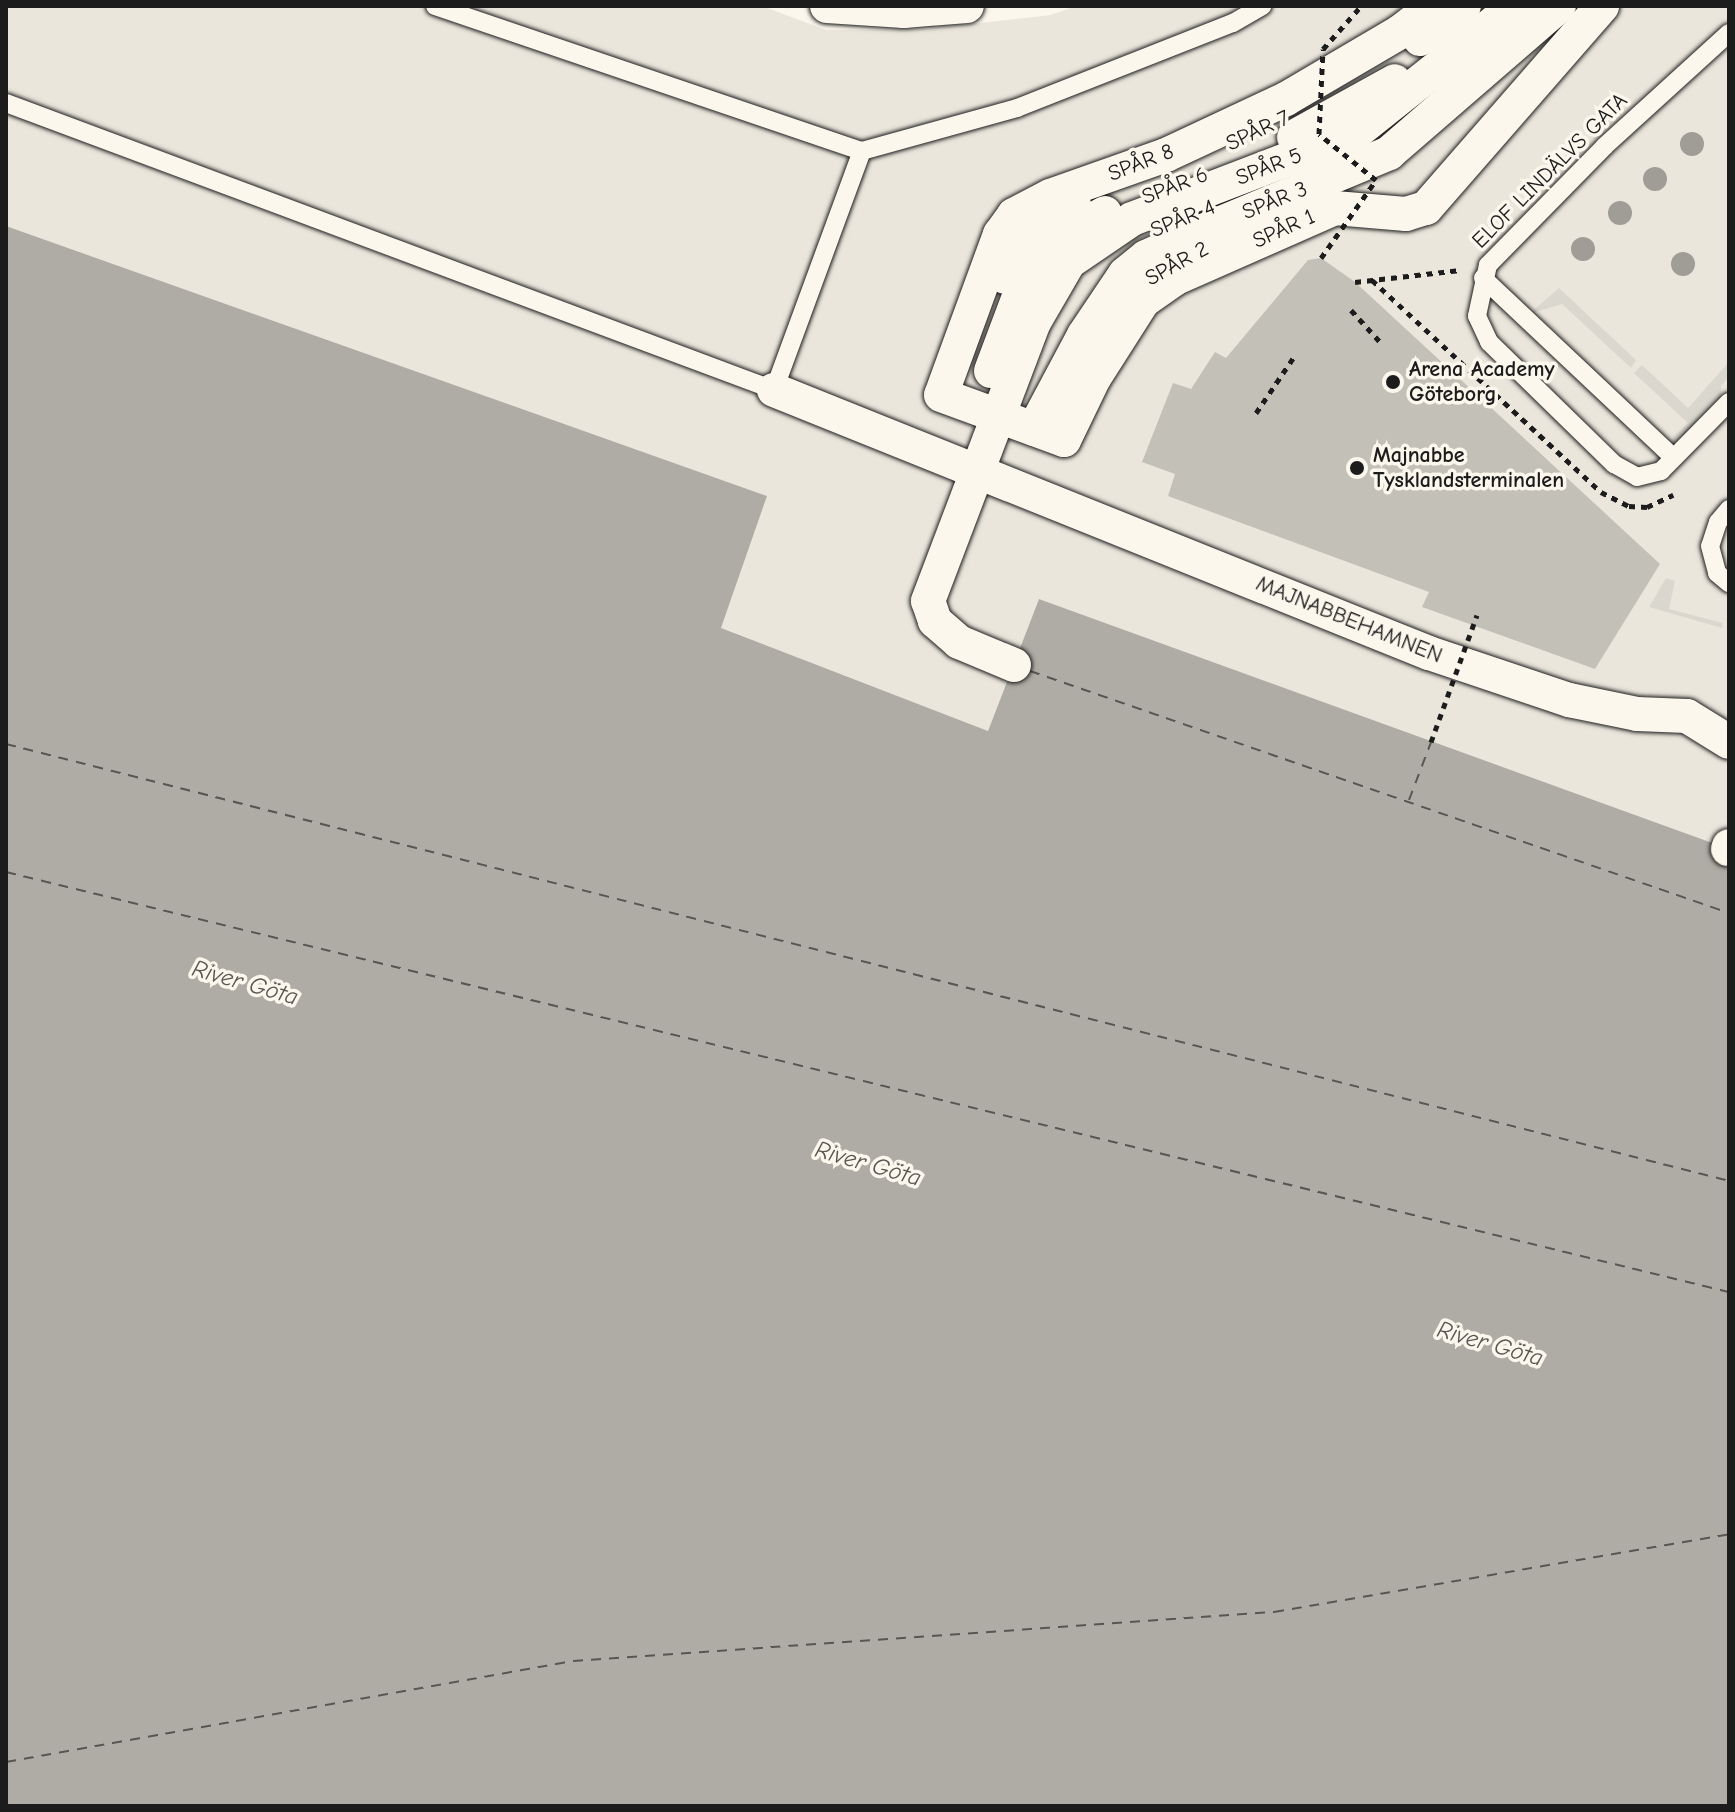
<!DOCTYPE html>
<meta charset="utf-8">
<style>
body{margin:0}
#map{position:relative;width:1735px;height:1812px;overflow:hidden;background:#fbf7ec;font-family:"Comic Neue",sans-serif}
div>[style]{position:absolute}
.built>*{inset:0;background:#eae6dc}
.green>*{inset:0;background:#dad7ce}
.water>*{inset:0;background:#afaca5}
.ferry>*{height:2px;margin-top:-1px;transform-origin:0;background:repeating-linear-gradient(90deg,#575653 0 10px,transparent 0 18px)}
.building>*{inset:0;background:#c3c0b8}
.path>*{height:5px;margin-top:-2.5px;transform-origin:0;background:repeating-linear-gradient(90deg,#1c1c1c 0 6px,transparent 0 12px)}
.roads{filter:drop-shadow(0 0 2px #1c1c1c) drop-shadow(0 0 2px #1c1c1c)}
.service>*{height:18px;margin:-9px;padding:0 9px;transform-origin:9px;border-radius:9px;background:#fbf7ec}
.minor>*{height:34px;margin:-17px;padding:0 17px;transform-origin:17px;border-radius:17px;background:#fbf7ec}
.path-bridge>*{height:5px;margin-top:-2.5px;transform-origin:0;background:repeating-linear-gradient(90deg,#1c1c1c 0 6px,transparent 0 12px)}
.trees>*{width:24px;height:24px;margin:-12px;border-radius:50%;background:#a09d97}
.dots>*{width:22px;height:22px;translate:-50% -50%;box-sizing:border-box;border:4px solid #fbf7ec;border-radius:50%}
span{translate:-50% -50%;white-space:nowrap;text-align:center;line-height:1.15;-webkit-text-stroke:7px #fbf7ec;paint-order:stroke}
.street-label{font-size:22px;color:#1c1c1c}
.poi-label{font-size:22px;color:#1c1c1c;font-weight:700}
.left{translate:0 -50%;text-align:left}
.water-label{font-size:24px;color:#575653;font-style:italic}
.frame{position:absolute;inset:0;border:8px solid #1c1c1c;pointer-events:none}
</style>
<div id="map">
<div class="built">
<div style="clip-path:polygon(6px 6px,762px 6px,826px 30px,927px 29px,1051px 15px,1076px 6px,1729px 6px,1729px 849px,1039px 599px,988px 731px,721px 628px,767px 496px,6px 226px)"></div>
</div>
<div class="green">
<div style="clip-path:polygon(1559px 288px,1636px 360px,1631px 368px,1562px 304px,1529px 314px)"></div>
<div style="clip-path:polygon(1729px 362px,1729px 377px,1721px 386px,1722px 408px,1679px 444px,1669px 441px,1688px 423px,1634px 373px,1642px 365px,1688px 408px)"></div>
<div style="clip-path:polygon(1666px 578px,1675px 581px,1669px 609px,1723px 623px,1722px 628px,1649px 607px)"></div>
</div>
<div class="water">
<div style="clip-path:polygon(6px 226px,767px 496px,721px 628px,988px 731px,1039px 599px,1729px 849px,1729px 1806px,6px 1806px)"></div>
</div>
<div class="ferry">
<div style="left:1030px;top:671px;width:740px;rotate:19.1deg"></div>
<div style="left:6px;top:744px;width:1778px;rotate:14.23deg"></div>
<div style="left:1409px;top:800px;width:62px;rotate:-69.2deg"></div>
<div style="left:6px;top:872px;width:1773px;rotate:13.7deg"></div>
<div style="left:6px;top:1762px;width:576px;rotate:-10.1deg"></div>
<div style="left:573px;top:1661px;width:703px;rotate:-4deg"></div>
<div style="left:1274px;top:1612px;width:462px;rotate:-9.7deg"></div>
</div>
<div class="building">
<div style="clip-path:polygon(1321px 258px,1355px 282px,1660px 564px,1595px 669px,1422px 607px,1429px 592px,1168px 496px,1175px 474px,1142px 462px,1173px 383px,1191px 389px,1215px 352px,1226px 358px,1308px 260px)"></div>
</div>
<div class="path">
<div style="left:1372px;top:280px;width:312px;rotate:42.8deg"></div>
<div style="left:1601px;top:492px;width:31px;rotate:27deg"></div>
<div style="left:1629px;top:506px;width:18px;rotate:3deg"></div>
<div style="left:1647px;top:507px;width:29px;rotate:-25deg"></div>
<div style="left:1355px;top:282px;width:106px;rotate:-6.5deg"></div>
<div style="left:1351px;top:310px;width:47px;rotate:47.6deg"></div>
<div style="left:1256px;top:413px;width:71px;rotate:-55.9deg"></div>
</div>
<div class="roads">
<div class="service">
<div style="left:435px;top:6px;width:451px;rotate:18.8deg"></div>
<div style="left:1729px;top:33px;width:168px;rotate:137.7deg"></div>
<div style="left:1605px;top:146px;width:167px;rotate:134.5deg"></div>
<div style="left:1488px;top:265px;width:52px;rotate:102.2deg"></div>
<div style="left:1477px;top:316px;width:29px;rotate:65deg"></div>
<div style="left:1489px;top:342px;width:175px;rotate:44.3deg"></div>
<div style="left:1614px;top:464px;width:26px;rotate:29deg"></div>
<div style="left:1637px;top:477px;width:25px;rotate:-14deg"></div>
<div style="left:1661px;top:471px;width:97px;rotate:-45.4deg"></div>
<div style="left:6px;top:103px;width:820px;rotate:20.49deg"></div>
<div style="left:774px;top:390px;width:255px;rotate:-69.8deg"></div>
<div style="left:862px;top:151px;width:161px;rotate:-15.5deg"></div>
<div style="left:1017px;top:108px;width:232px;rotate:-21.5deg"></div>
<div style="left:1233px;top:23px;width:34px;rotate:-30deg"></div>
<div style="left:1483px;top:278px;width:262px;rotate:43.3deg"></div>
<div style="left:1729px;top:509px;width:17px;rotate:130deg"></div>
<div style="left:1718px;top:522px;width:25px;rotate:108deg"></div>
<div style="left:1710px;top:546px;width:28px;rotate:75deg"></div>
<div style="left:1717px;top:573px;width:16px;rotate:40deg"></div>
</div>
<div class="minor">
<div style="left:827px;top:6px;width:77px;rotate:3.7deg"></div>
<div style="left:904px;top:11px;width:63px;rotate:-4.5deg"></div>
<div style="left:1434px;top:6px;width:43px;rotate:142.6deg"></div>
<div style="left:1400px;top:32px;width:132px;rotate:149.6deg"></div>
<div style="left:1286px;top:99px;width:132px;rotate:155deg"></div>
<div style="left:1166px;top:155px;width:123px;rotate:160.5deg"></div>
<div style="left:1050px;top:196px;width:41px;rotate:152.2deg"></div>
<div style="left:1014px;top:215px;width:24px;rotate:126deg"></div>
<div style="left:1000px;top:234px;width:171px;rotate:110.1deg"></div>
<div style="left:941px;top:395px;width:131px;rotate:20.1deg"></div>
<div style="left:1064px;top:440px;width:69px;rotate:-64.2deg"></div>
<div style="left:1094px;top:378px;width:91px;rotate:-57.5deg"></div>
<div style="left:1143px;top:301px;width:38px;rotate:-35deg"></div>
<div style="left:1174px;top:279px;width:176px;rotate:-23.8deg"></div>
<div style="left:1335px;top:208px;width:71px;rotate:4.8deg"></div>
<div style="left:1406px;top:214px;width:21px;rotate:-17deg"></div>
<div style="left:1426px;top:208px;width:268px;rotate:-48.9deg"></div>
<div style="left:1420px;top:39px;width:55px;rotate:-36.9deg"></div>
<div style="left:1294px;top:137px;width:115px;rotate:-29deg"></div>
<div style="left:1005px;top:277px;width:28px;rotate:-69deg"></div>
<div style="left:1015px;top:251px;width:25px;rotate:-48deg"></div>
<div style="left:1032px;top:232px;width:50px;rotate:-32.7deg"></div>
<div style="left:991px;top:371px;width:99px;rotate:-69.4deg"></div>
<div style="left:1026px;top:278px;width:54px;rotate:-49.5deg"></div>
<div style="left:1061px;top:237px;width:50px;rotate:-28.6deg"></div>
<div style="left:774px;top:390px;width:706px;rotate:21.88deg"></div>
<div style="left:1429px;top:653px;width:148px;rotate:18.6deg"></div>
<div style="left:1569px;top:700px;width:69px;rotate:11.6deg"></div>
<div style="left:1637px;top:714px;width:50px;rotate:2.3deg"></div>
<div style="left:1687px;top:716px;width:49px;rotate:31.8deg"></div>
<div style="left:1034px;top:429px;width:106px;rotate:-62deg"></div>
<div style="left:1084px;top:335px;width:73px;rotate:-56.1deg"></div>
<div style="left:1125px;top:274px;width:27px;rotate:-39deg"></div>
<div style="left:1146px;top:257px;width:75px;rotate:-24.5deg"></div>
<div style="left:1214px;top:226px;width:190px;rotate:-22.6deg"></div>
<div style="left:1389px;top:153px;width:225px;rotate:-40.9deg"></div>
<div style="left:1014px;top:665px;width:60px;rotate:-157.3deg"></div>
<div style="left:959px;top:642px;width:32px;rotate:-139deg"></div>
<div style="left:935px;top:621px;width:21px;rotate:-109deg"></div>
<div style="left:928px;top:601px;width:296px;rotate:-69.2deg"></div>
<div style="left:1033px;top:324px;width:72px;rotate:-59.9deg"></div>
<div style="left:1069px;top:262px;width:76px;rotate:-34.3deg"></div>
<div style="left:1132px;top:219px;width:238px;rotate:-21deg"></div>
<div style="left:1354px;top:134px;width:206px;rotate:-38.5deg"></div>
<div style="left:1728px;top:849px;width:3px;rotate:-72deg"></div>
</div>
</div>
<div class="path-bridge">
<div style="left:1321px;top:258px;width:95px;rotate:-54.8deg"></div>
<div style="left:1376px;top:180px;width:73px;rotate:-141.1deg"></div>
<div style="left:1319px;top:134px;width:85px;rotate:-87.3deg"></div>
<div style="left:1323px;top:49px;width:57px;rotate:-48.5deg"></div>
<div style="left:1431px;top:742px;width:135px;rotate:-70.1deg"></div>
</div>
<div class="trees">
<div style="left:1692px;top:144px"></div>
<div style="left:1655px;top:179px"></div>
<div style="left:1620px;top:213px"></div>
<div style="left:1583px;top:249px"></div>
<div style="left:1683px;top:264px"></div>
</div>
<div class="dots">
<div style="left:1393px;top:382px;background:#1c1c1c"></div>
<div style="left:1357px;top:468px;background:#1c1c1c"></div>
</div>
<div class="street-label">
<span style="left:1258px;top:131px;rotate:-25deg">SPÅR 7</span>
<span style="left:1141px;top:163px;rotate:-21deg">SPÅR 8</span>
<span style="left:1269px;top:167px;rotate:-21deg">SPÅR 5</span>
<span style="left:1550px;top:171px;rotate:-45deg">ELOF LINDÄLVS GATA</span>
<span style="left:1175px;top:186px;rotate:-21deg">SPÅR 6</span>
<span style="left:1275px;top:201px;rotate:-22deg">SPÅR 3</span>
<span style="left:1183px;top:219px;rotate:-22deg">SPÅR 4</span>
<span style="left:1284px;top:229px;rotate:-24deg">SPÅR 1</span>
<span style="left:1177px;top:264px;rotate:-29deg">SPÅR 2</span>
<span style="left:1349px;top:620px;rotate:22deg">MAJNABBEHAMNEN</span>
</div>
<div class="poi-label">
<span class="left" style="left:1409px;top:382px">Arena Academy<br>Göteborg</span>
<span class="left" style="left:1373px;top:468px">Majnabbe<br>Tysklandsterminalen</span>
</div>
<div class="water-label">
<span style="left:245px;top:983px;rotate:16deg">River Göta</span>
<span style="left:868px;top:1164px;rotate:16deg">River Göta</span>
<span style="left:1490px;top:1344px;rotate:16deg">River Göta</span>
</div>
<div class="frame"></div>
</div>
